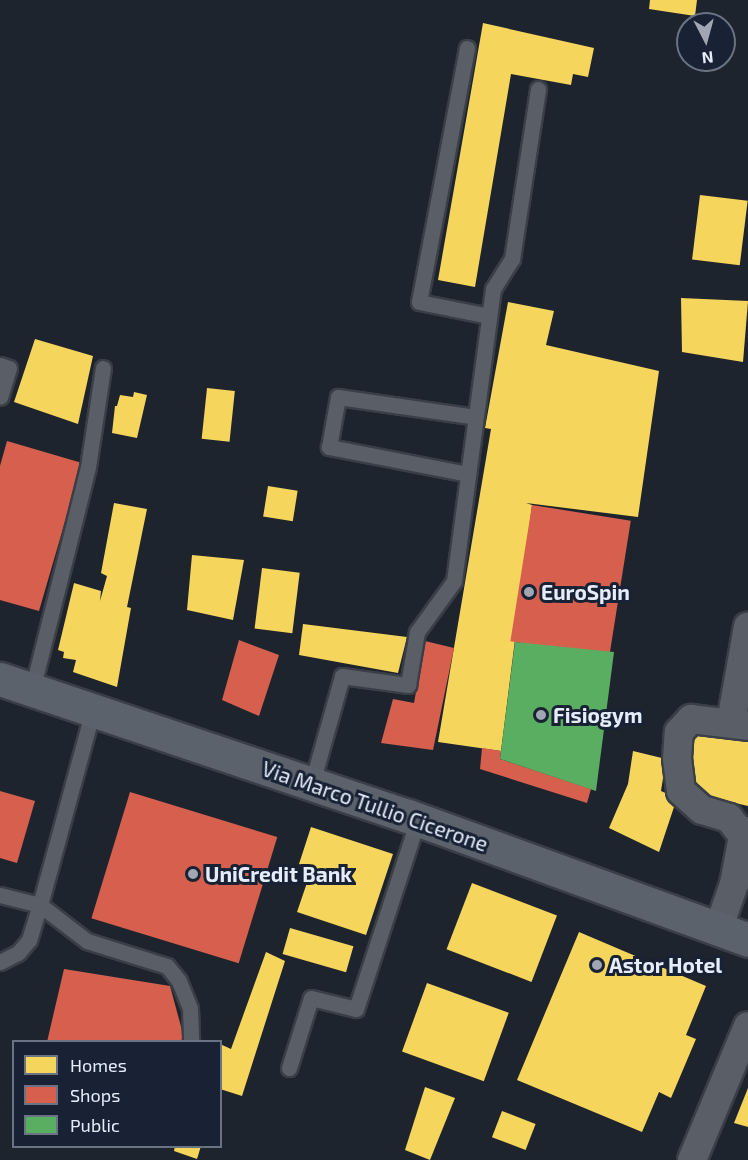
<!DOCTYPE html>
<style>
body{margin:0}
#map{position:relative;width:748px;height:1160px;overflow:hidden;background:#1e242e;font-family:"Exo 2",sans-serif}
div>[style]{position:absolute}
.homes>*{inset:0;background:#f6d55c;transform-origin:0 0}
.shops>*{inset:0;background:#d6604d;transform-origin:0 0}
.public>*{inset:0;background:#5aae61}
.roads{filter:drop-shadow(2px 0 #3a3e47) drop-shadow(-2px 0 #3a3e47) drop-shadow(0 2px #3a3e47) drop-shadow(0 -2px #3a3e47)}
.lane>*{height:15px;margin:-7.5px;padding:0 7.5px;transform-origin:7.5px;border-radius:7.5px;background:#5a5f67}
.street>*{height:28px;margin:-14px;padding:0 14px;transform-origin:14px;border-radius:14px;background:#5a5f67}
.secondary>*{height:33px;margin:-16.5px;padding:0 16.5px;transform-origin:16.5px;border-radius:16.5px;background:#5c626c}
.dots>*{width:16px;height:16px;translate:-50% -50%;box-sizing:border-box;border:3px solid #182234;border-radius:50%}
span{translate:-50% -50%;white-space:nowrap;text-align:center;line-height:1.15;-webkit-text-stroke:6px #182234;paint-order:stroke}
.poi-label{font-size:21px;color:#e6edfa;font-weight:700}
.left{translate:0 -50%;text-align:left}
.street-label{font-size:21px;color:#e6edfa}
.legend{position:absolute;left:12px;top:1040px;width:210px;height:108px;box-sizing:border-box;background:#182234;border:2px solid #6a7383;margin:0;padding:8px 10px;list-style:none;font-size:18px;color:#e6edfa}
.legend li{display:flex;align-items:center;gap:12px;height:30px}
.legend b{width:30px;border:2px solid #6a7383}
.north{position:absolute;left:676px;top:12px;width:60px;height:60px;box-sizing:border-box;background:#182234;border:2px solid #6a7383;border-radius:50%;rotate:174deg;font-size:16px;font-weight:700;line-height:24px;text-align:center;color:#e6edfa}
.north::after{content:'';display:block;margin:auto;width:21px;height:27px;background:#a0a7b3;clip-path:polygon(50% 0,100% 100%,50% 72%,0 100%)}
</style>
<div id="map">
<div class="homes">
<div style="clip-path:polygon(650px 0,697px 0,695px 16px,649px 9px)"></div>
<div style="clip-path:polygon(483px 23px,594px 48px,588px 77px,573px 74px,571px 85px,511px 74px,475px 287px,438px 280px)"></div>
<div style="left:700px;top:195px;width:48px;height:65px;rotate:7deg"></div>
<div style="clip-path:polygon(681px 298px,748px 301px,743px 362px,682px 352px)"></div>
<div style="clip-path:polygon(508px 302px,554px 311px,546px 345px,659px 371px,638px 517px,526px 503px,532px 505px,501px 751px,438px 742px,491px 429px,485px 428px)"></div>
<div style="clip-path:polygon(35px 339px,93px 356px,78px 424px,14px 402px)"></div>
<div style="left:207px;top:388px;width:28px;height:51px;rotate:6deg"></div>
<div style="clip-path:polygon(134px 392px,147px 395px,137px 438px,112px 433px,115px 406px,117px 406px,120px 395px,133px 397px)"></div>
<div style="left:268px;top:486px;width:30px;height:31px;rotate:9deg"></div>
<div style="clip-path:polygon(114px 503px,147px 509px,127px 607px,131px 608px,117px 687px,73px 672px,76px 660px,63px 658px,64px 652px,58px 650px,74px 583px,101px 591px,100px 601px,107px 576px,101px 573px)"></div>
<div style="clip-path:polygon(192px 555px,244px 560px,233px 620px,187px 610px)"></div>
<div style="left:262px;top:568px;width:38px;height:61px;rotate:7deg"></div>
<div style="clip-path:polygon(303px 624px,407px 637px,398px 673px,299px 655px)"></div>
<div style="clip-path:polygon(697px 732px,748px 740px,748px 806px,688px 792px,688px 746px)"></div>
<div style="clip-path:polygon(633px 751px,666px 759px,661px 791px,677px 798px,659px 852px,609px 828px,628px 784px)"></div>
<div style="clip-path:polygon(311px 827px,393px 854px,366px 935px,297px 912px,312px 868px,299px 864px)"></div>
<div style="left:472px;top:883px;width:91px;height:71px;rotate:21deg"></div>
<div style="left:290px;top:928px;width:66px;height:27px;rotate:16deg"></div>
<div style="clip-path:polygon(579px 932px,706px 986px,686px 1035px,696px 1039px,671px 1098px,659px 1092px,642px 1132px,517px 1080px)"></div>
<div style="clip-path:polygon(266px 952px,285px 961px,242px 1096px,220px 1089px,220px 1044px,231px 1049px)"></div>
<div style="left:427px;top:983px;width:87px;height:73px;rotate:20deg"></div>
<div style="clip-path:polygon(425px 1087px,455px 1098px,430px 1160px,405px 1150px)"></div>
<div style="clip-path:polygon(748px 1088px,748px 1127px,734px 1123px)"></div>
<div style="left:502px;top:1111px;width:36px;height:28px;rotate:21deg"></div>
<div style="clip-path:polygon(175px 1146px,201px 1146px,197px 1159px,174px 1151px)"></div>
</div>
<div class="shops">
<div style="clip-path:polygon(7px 441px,82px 463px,39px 611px,0 600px,0 466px)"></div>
<div style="left:532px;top:505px;width:100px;height:138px;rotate:9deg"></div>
<div style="clip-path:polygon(239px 640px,279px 655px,259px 716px,222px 700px)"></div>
<div style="clip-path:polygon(425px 641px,454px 648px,433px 750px,381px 743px,393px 699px,414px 703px)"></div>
<div style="clip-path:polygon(482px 748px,501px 751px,500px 759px,591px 789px,587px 803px,480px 769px)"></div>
<div style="clip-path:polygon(0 791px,35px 801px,17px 863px,0 858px)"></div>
<div style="left:130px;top:792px;width:154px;height:132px;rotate:17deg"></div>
<div style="clip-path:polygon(64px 969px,170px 986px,183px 1034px,181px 1042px,47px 1042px)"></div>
</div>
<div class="public">
<div style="clip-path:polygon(515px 642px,614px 652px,596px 791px,500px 759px)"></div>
</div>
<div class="roads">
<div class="lane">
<div style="left:467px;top:48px;width:258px;rotate:100.7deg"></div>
<div style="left:419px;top:302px;width:71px;rotate:11.3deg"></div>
<div style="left:0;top:365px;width:9px;rotate:18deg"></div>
<div style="left:9px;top:368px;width:30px;rotate:107deg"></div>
<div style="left:468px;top:474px;width:142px;rotate:-169deg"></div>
<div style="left:329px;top:447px;width:51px;rotate:-79.8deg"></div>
<div style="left:338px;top:397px;width:139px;rotate:8.2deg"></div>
<div style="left:32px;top:690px;width:230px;rotate:-75.9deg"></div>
<div style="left:88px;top:467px;width:100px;rotate:-81.4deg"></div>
<div style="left:312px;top:783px;width:111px;rotate:-74.3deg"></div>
<div style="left:342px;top:676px;width:67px;rotate:7.8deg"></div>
<div style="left:408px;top:685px;width:54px;rotate:-80.4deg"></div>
<div style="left:417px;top:632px;width:63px;rotate:-54deg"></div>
<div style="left:454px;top:581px;width:295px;rotate:-82.4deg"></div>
<div style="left:493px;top:289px;width:36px;rotate:-58deg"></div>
<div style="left:512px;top:259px;width:172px;rotate:-81.3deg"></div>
<div style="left:0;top:895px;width:41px;rotate:14deg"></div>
<div style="left:40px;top:905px;width:202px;rotate:-74.8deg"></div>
<div style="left:0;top:962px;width:20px;rotate:-27deg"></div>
<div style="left:18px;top:953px;width:17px;rotate:-50deg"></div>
<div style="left:29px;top:940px;width:37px;rotate:-73deg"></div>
<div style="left:40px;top:905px;width:59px;rotate:37.5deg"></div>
<div style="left:87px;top:941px;width:84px;rotate:17.4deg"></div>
<div style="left:167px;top:966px;width:19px;rotate:51deg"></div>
<div style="left:179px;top:981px;width:29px;rotate:68deg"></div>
<div style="left:190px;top:1008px;width:34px;rotate:88deg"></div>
<div style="left:289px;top:1068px;width:73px;rotate:-72.6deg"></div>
<div style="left:311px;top:998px;width:46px;rotate:13.7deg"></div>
<div style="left:356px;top:1009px;width:200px;rotate:-71.9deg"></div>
</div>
<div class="street">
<div style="left:731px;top:722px;width:97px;rotate:-79.9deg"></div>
<div style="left:743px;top:836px;width:23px;rotate:-128deg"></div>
<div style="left:729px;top:818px;width:28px;rotate:-163deg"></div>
<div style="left:702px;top:810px;width:28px;rotate:-138deg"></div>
<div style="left:681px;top:791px;width:33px;rotate:-97deg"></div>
<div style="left:677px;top:758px;width:26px;rotate:-86deg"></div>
<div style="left:679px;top:732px;width:18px;rotate:-47deg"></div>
<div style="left:691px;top:719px;width:57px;rotate:7deg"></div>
<div style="left:718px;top:930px;width:49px;rotate:-70.8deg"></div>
<div style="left:734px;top:884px;width:49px;rotate:-79.4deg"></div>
<div style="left:743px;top:836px;width:7px;rotate:-45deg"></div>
<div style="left:692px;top:1160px;width:145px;rotate:-67.3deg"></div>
</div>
<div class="secondary">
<div style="left:0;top:679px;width:430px;rotate:18.6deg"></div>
<div style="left:408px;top:816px;width:362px;rotate:20deg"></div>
</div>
</div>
<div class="dots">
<div style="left:529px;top:592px;background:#a0a7b3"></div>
<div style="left:541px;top:715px;background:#a0a7b3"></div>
<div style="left:193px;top:874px;background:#a0a7b3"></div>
<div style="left:597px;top:965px;background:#a0a7b3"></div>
</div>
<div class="poi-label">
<span class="left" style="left:541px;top:592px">EuroSpin</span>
<span class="left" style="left:553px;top:715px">Fisiogym</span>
<span class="left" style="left:205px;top:874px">UniCredit Bank</span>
<span class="left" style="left:609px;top:965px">Astor Hotel</span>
</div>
<div class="street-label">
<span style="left:375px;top:806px;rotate:19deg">Via Marco Tullio Cicerone</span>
</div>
<ul class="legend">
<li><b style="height:16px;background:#f6d55c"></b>Homes</li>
<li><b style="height:16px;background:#d6604d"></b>Shops</li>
<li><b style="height:16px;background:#5aae61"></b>Public</li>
</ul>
<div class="north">N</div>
</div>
